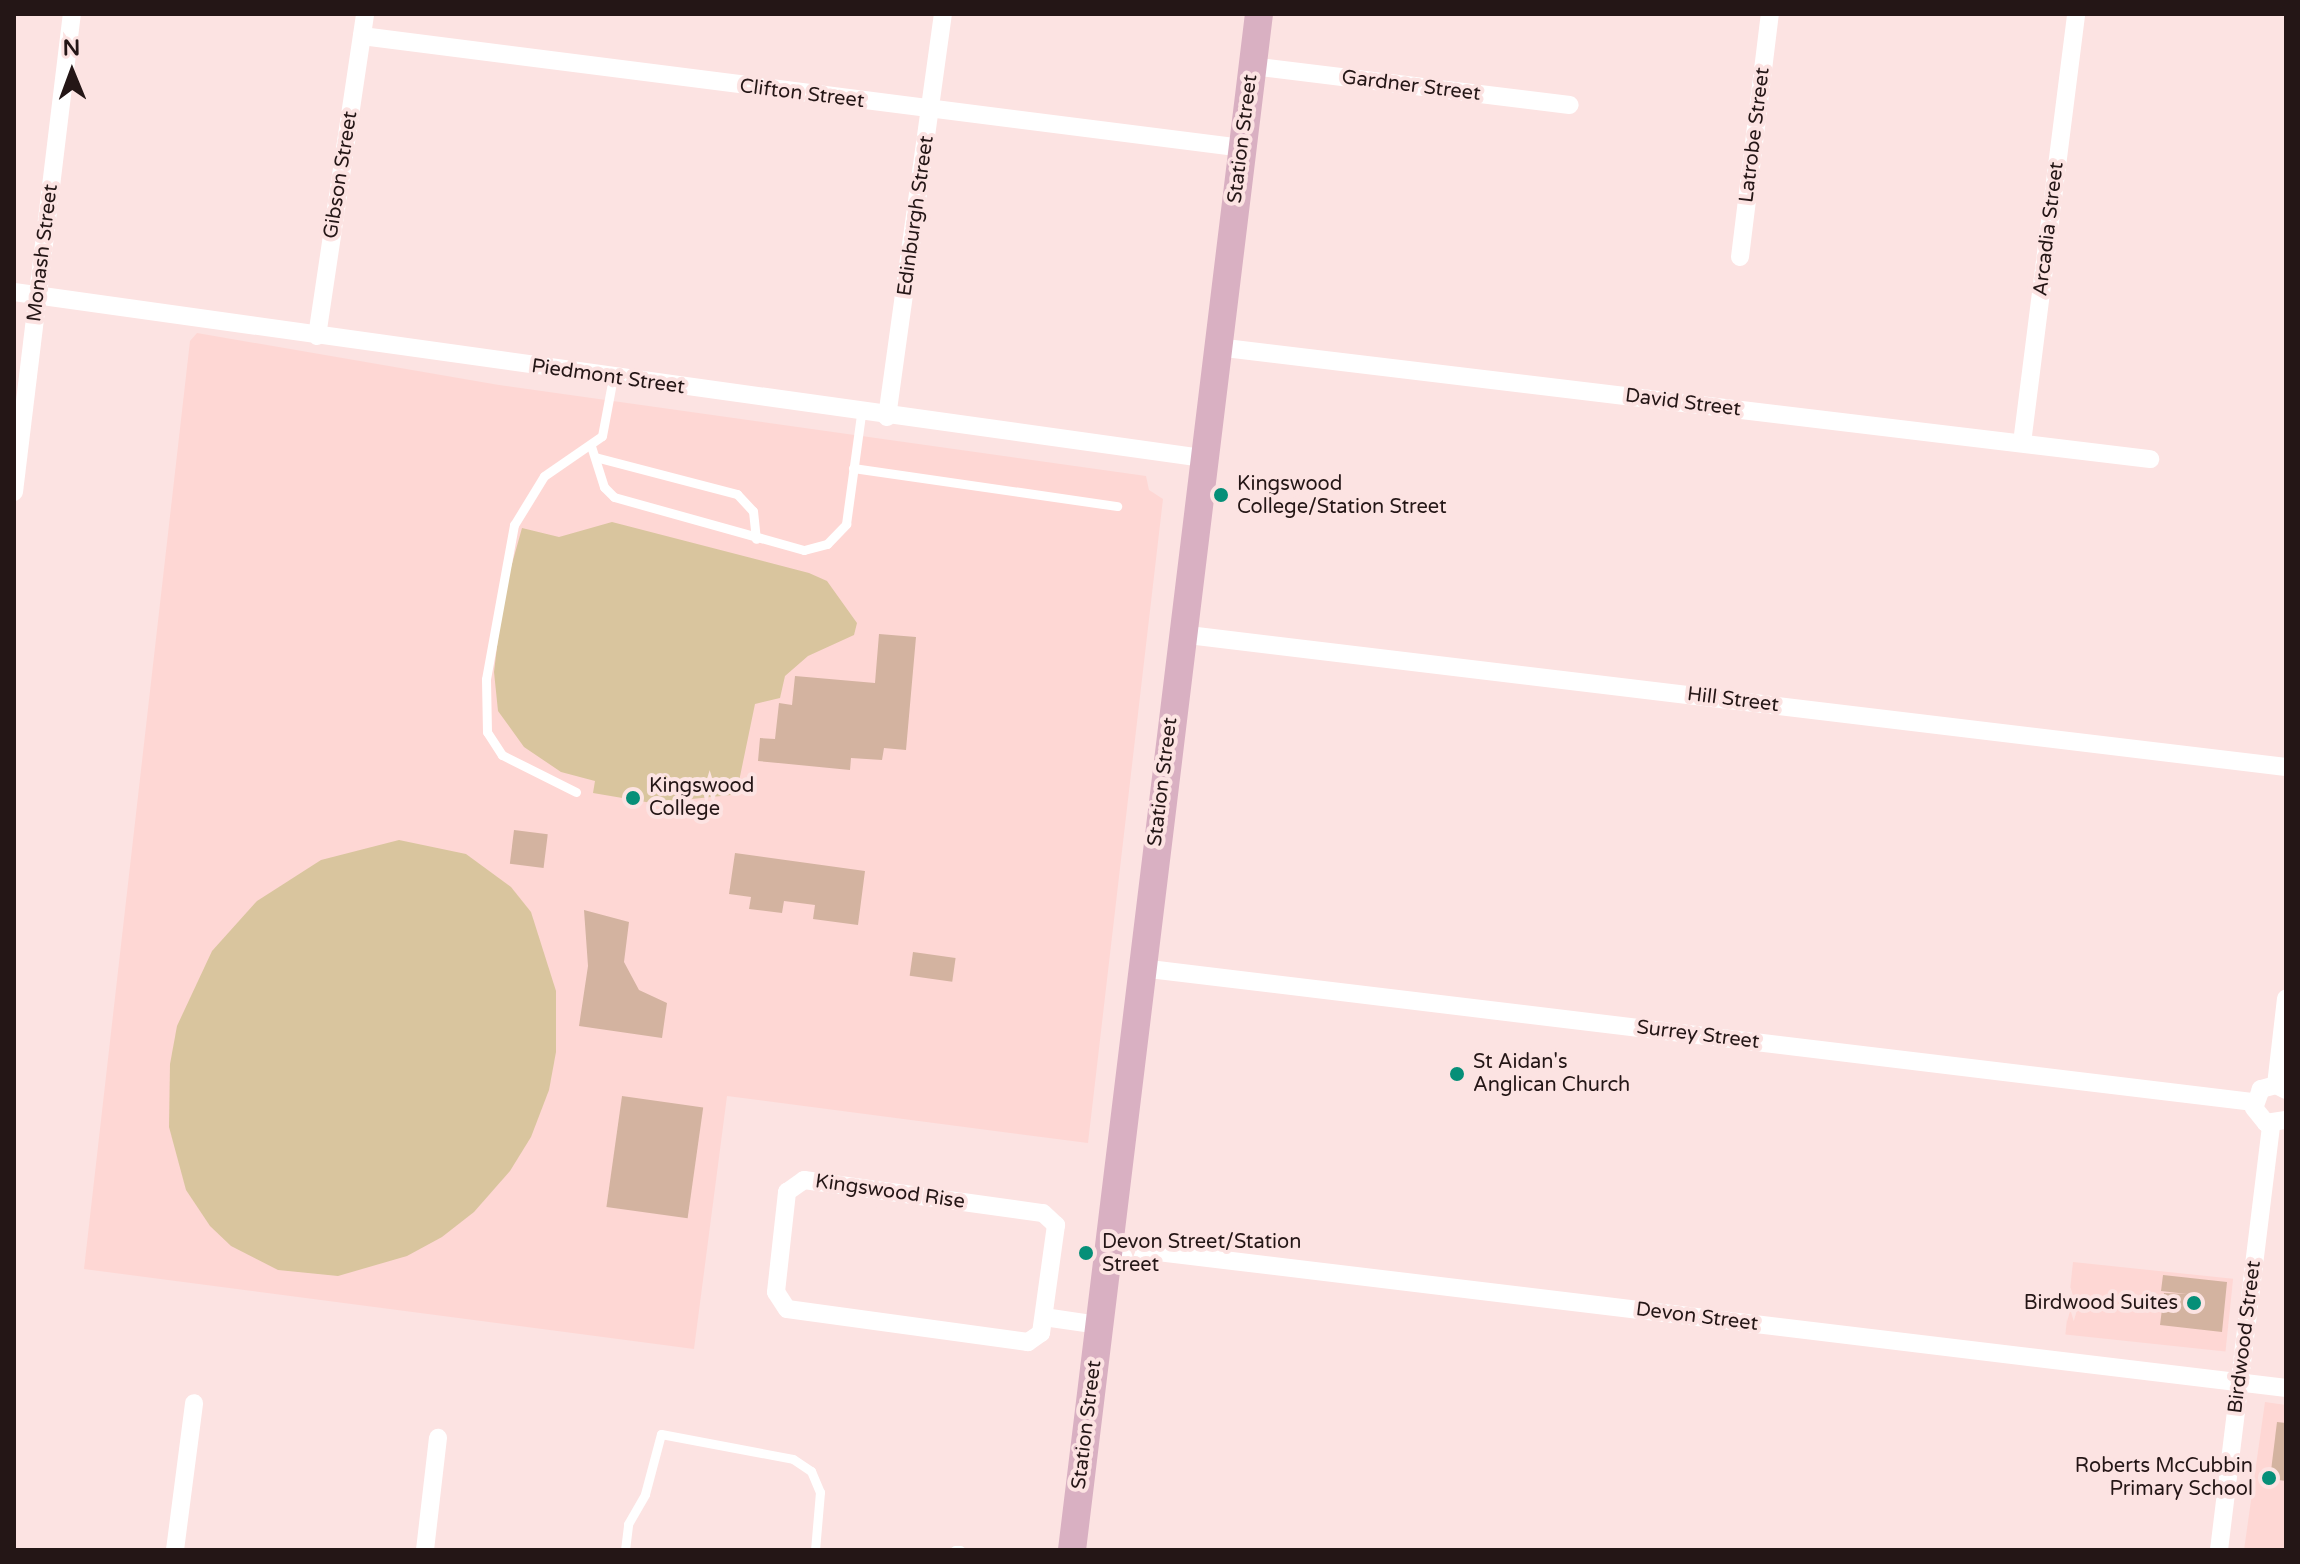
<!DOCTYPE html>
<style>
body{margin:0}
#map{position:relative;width:2300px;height:1564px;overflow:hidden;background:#fce3e2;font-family:"Varela Round",sans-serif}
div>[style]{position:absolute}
.built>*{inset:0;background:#fed7d4;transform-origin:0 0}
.green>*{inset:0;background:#d9c59e}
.building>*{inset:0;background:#d3b3a0;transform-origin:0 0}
.service>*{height:9px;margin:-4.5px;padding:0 4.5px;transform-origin:4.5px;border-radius:4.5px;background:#fff}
.minor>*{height:18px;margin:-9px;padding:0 9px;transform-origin:9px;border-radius:9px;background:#fff}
.primary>*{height:28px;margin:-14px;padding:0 14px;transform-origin:14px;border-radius:14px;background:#d9b0c2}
.dots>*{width:22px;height:22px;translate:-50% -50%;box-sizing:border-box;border:4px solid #fce3e2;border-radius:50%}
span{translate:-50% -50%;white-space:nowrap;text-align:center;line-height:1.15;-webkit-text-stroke:8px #fce3e2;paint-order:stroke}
.street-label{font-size:20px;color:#241616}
.poi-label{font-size:20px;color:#241616}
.left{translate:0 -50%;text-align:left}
.right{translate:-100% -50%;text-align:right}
.frame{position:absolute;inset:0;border:16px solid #241616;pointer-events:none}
.north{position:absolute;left:32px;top:32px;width:80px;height:80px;-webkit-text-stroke:6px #fce3e2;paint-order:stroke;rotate:359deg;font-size:22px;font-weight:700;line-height:32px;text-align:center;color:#241616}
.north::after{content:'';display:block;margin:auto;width:28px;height:36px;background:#241616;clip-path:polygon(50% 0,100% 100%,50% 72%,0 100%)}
</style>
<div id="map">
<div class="built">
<div style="clip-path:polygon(197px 333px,499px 385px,1146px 476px,1149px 490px,1163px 499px,1088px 1143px,727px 1096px,694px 1349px,84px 1269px,190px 341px)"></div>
<div style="left:2073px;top:1262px;width:161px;height:73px;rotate:6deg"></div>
<div style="clip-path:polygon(2265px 1402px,2286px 1405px,2286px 1550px,2244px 1550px)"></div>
</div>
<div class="green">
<div style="clip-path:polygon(612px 522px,809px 573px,827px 581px,857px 623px,854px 635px,808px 656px,785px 676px,780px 698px,755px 704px,737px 791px,731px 795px,652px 803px,593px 793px,595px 781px,561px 772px,524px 747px,498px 711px,494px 672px,503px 596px,522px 528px,559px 537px)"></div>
<div style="clip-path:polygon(399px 840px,466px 854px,511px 887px,531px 912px,556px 991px,556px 1052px,549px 1090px,531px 1137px,510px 1171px,474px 1212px,442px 1237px,407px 1256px,338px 1276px,278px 1270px,231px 1246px,210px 1226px,186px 1190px,169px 1127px,170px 1064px,177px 1026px,212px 951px,257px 901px,321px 860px)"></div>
</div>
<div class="building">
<div style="clip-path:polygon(879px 634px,916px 637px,906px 750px,884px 748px,882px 760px,851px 758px,850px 770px,758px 761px,760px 738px,775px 739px,779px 703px,792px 705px,795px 676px,875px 683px)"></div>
<div style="left:514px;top:830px;width:34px;height:34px;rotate:7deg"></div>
<div style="clip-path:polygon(735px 853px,865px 871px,858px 925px,813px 919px,815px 905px,784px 901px,782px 913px,749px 909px,751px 897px,729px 894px)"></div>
<div style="clip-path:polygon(584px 910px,629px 922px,624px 962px,639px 990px,667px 1003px,662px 1038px,579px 1026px,588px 966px)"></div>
<div style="left:913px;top:952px;width:43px;height:24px;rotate:8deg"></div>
<div style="left:622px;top:1096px;width:82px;height:112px;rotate:8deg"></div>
<div style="clip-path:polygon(2163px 1275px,2227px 1282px,2222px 1332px,2160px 1325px,2164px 1293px,2187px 1294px,2161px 1291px)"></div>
<div style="clip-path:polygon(2277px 1422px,2286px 1423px,2286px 1481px,2270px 1479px)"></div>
</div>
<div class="service">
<div style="left:591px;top:446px;width:43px;rotate:72.4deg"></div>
<div style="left:604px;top:487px;width:14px;rotate:45deg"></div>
<div style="left:614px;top:497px;width:197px;rotate:15.6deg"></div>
<div style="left:804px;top:550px;width:24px;rotate:-15deg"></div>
<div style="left:827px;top:544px;width:28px;rotate:-46deg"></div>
<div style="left:846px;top:524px;width:111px;rotate:-82.2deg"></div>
<div style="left:595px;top:457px;width:147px;rotate:14.6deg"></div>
<div style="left:737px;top:494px;width:23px;rotate:47deg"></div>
<div style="left:753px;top:511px;width:28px;rotate:84deg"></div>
<div style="left:853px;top:468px;width:267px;rotate:8.2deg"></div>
<div style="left:576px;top:792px;width:83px;rotate:-153.4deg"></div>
<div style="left:502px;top:755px;width:27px;rotate:-123deg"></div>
<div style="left:487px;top:732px;width:53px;rotate:-91.1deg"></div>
<div style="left:486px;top:679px;width:157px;rotate:-79.7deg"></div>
<div style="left:514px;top:525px;width:57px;rotate:-58.5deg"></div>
<div style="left:544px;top:476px;width:70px;rotate:-34.6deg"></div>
<div style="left:602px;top:436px;width:60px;rotate:-79.4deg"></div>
<div style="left:625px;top:1550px;width:26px;rotate:-83deg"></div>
<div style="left:628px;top:1524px;width:34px;rotate:-60deg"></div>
<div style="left:645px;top:1494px;width:62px;rotate:-75.1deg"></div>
<div style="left:661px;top:1434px;width:134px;rotate:10.7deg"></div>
<div style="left:793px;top:1459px;width:22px;rotate:34deg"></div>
<div style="left:811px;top:1471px;width:23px;rotate:67deg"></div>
<div style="left:820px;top:1492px;width:58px;rotate:94.9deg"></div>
<div style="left:955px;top:1550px;width:5px"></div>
</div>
<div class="minor">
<div style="left:362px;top:36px;width:887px;rotate:7.25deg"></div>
<div style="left:1252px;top:66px;width:320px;rotate:7deg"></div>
<div style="left:1740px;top:257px;width:245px;rotate:-83deg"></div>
<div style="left:14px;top:292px;width:1201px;rotate:7.95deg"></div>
<div style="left:317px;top:336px;width:326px;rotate:-81.5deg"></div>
<div style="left:1217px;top:347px;width:940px;rotate:6.85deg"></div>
<div style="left:887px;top:417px;width:407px;rotate:-82.1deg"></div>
<div style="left:2022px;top:443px;width:432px;rotate:-82.8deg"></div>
<div style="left:14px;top:492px;width:482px;rotate:-83.1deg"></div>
<div style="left:1180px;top:634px;width:1114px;rotate:6.86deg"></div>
<div style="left:1141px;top:968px;width:1121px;rotate:6.87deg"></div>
<div style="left:2276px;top:1085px;width:87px;rotate:-83.4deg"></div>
<div style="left:2286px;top:1090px;width:11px;rotate:-153deg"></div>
<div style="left:2276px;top:1085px;width:16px;rotate:165deg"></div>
<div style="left:2261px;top:1089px;width:20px;rotate:110deg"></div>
<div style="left:2254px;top:1108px;width:19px;rotate:51deg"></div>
<div style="left:2266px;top:1123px;width:20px;rotate:-9deg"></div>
<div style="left:804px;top:1180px;width:241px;rotate:7.9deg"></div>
<div style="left:1043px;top:1213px;width:18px;rotate:43deg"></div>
<div style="left:1056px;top:1225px;width:109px;rotate:97.9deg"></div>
<div style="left:1041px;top:1333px;width:16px;rotate:145deg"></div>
<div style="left:1028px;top:1342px;width:243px;rotate:-172.2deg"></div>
<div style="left:787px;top:1309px;width:20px;rotate:-123deg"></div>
<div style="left:776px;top:1292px;width:101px;rotate:-83.7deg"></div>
<div style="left:787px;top:1192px;width:21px;rotate:-35deg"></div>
<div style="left:1108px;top:1246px;width:1187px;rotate:6.87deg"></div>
<div style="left:1044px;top:1317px;width:56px;rotate:8.3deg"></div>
<div style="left:175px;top:1550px;width:148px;rotate:-82.6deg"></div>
<div style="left:425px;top:1550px;width:113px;rotate:-83.4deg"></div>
<div style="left:2219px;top:1550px;width:428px;rotate:-83deg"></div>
</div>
<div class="primary">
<div style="left:1072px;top:1550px;width:1547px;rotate:-83.06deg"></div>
</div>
<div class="dots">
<div style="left:1221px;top:495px;background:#068f78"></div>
<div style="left:633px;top:798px;background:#068f78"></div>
<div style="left:1457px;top:1074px;background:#068f78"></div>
<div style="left:1086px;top:1253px;background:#068f78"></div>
<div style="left:2194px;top:1303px;background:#068f78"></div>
<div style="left:2269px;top:1478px;background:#068f78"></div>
</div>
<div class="street-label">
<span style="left:1411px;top:86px;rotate:7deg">Gardner Street</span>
<span style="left:802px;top:94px;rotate:7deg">Clifton Street</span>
<span style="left:1755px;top:135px;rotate:-83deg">Latrobe Street</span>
<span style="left:1243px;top:139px;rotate:-83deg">Station Street</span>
<span style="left:341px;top:175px;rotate:-81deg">Gibson Street</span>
<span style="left:916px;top:216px;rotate:-82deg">Edinburgh Street</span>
<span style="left:2049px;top:229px;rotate:-83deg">Arcadia Street</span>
<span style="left:43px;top:253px;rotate:-83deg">Monash Street</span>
<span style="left:608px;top:377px;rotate:8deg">Piedmont Street</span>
<span style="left:1683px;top:403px;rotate:7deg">David Street</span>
<span style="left:1733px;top:700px;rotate:7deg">Hill Street</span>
<span style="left:1163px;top:782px;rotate:-83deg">Station Street</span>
<span style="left:1698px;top:1035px;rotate:7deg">Surrey Street</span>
<span style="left:890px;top:1192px;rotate:8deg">Kingswood Rise</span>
<span style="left:1697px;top:1317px;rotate:7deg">Devon Street</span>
<span style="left:2245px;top:1337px;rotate:-83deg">Birdwood Street</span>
<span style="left:1087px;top:1425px;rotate:-83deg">Station Street</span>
</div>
<div class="poi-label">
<span class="left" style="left:1237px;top:496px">Kingswood<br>College/Station Street</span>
<span class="left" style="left:649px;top:798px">Kingswood<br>College</span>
<span class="left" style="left:1473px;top:1074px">St Aidan's<br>Anglican Church</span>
<span class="left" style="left:1102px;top:1254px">Devon Street/Station<br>Street</span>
<span class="right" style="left:2178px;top:1303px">Birdwood Suites</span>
<span class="right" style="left:2253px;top:1478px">Roberts McCubbin<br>Primary School</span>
</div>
<div class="frame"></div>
<div class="north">N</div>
</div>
